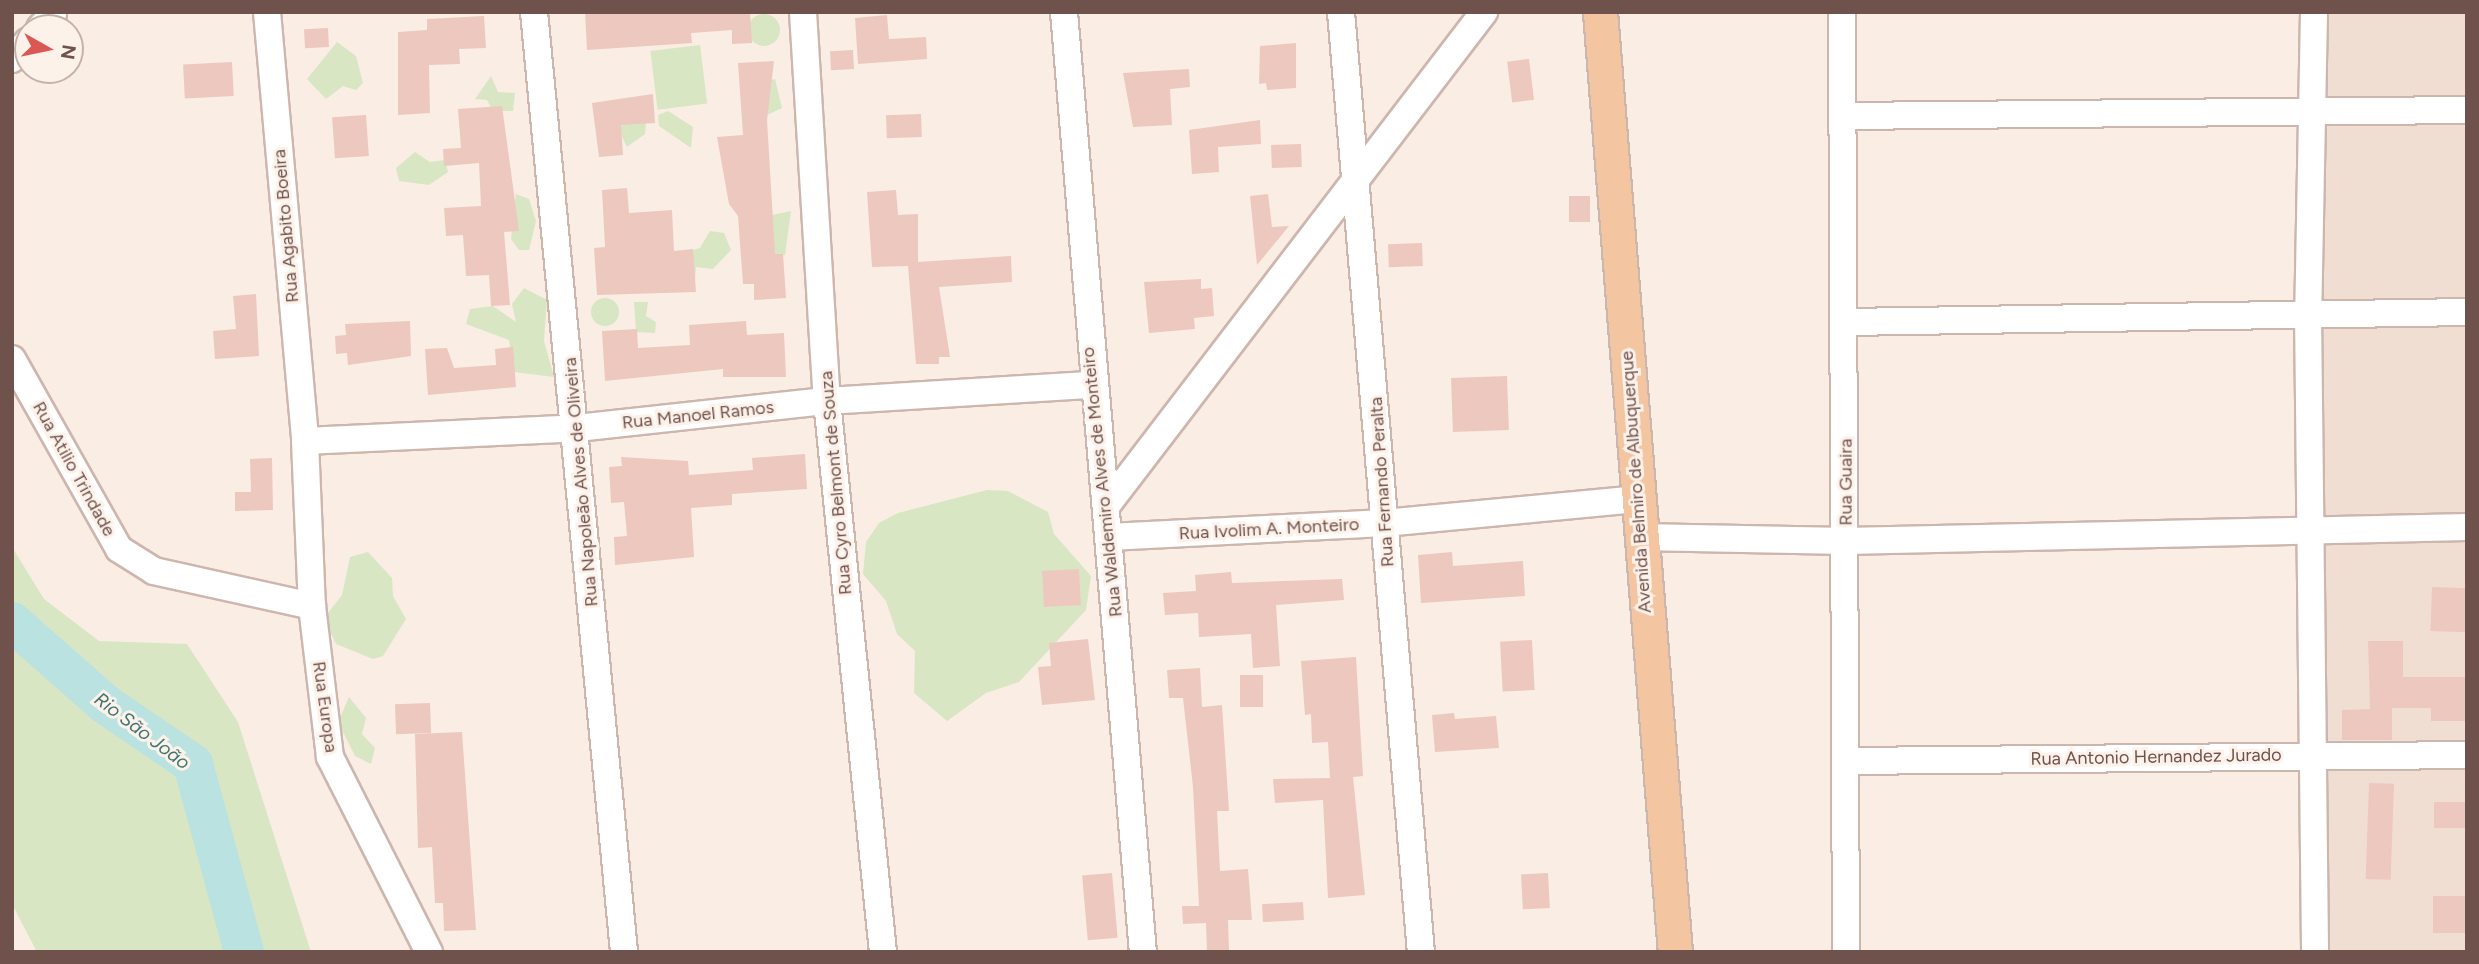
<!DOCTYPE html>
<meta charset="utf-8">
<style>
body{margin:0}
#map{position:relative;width:2479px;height:964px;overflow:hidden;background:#faede4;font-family:Figtree,sans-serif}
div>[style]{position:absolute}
.residential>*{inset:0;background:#f1ded3;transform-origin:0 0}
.green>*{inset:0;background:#d8e6c4;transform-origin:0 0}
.round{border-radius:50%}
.river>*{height:40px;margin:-20px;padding:0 20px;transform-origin:20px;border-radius:20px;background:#bae2e0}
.building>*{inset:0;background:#edc8be;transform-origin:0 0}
.roads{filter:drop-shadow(2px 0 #cdb6ae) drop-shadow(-2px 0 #cdb6ae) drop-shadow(0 2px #cdb6ae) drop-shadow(0 -2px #cdb6ae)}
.minor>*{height:26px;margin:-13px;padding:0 13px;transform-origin:13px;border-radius:13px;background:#fff}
.major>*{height:33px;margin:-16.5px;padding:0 16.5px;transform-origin:16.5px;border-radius:16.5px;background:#f4c5a1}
span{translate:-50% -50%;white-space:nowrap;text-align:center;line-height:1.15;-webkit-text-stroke:6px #fdf2ea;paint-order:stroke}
.street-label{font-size:18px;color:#70524c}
.water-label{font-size:19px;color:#417573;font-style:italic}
.frame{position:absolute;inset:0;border:14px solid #70524c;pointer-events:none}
.north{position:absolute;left:14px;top:14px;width:70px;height:70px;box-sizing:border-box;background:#fdf2ea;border:2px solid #c5b2ab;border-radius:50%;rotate:99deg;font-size:19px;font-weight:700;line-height:28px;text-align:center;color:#70524c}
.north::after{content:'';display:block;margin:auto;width:24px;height:32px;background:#db5753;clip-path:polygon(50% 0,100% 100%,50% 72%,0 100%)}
</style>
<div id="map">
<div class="residential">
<div style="left:2314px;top:12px;width:153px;height:940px"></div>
</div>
<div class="green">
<div class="round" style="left:748px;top:14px;width:32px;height:32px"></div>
<div style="clip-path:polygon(337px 42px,356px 56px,363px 83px,356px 90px,343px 86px,326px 99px,307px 79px)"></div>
<div style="left:700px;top:45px;width:59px;height:50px;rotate:83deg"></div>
<div style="clip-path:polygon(491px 76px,498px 92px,515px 93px,513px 111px,499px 111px,503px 130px,487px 100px,475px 99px)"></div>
<div style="clip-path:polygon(775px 79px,782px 108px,767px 115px,771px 80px)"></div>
<div style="clip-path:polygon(668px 111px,693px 127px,691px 148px,659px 126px,658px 115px)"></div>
<div style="clip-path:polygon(635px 120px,646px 121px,645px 134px,627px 147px,617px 127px)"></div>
<div style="clip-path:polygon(415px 152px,430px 162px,445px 160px,448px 172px,429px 185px,399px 181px,396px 168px)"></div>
<div style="clip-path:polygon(516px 194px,529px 199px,536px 221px,529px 250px,519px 250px,511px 239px)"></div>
<div style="clip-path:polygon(791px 211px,785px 255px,776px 256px,769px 234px,772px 215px)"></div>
<div style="clip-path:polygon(710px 231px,724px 233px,731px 250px,713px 269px,696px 267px,695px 279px,689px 251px,700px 248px)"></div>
<div style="clip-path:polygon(524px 288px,547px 300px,544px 341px,554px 377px,514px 372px,509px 340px,466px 324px,470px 309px,493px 306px,516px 322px,512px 304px)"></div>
<div class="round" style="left:591px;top:298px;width:28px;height:28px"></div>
<div style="clip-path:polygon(634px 302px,648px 302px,646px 316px,656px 322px,655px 333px,636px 332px)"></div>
<div style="clip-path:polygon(987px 490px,1008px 491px,1048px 512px,1054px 534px,1091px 576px,1086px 610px,1019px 682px,986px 693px,947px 721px,914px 693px,915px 651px,897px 634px,886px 601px,863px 574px,866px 542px,879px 523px,898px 513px)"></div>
<div style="clip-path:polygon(12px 547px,44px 599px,99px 641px,187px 644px,238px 722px,311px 952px,37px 952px,12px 904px)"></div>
<div style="clip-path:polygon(368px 552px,392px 578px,393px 596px,406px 619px,383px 656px,373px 659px,336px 644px,324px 618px,342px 595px,350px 557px)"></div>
<div style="clip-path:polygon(349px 697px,366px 718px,362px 734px,375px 748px,371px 764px,355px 756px,338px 722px)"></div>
</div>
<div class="river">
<div style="left:12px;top:622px;width:124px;rotate:41.4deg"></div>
<div style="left:105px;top:704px;width:107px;rotate:34.3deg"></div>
<div style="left:193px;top:764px;width:195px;rotate:74.8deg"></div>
</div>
<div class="building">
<div style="clip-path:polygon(585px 12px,750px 12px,752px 43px,732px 44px,732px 30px,691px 33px,692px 43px,587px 50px)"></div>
<div style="clip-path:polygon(887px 15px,889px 39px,926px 37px,927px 59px,858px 64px,855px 18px)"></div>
<div style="clip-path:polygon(484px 16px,486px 48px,459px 49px,460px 64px,429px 65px,430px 113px,398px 115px,398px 32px,427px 30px,427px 19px)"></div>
<div style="left:328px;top:28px;width:19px;height:24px;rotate:87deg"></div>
<div style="clip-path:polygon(1296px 43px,1296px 88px,1267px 90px,1266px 83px,1259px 84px,1260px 46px)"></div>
<div style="left:853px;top:50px;width:19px;height:23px;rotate:87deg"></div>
<div style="left:1529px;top:59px;width:41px;height:22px;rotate:83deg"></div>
<div style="clip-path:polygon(774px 61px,767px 120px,775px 254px,783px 254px,786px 298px,754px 300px,754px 284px,743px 284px,738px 216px,729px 204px,717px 137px,743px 135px,738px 63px)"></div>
<div style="left:232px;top:62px;width:34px;height:49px;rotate:87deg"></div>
<div style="clip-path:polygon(1189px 69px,1190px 87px,1170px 89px,1172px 125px,1133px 127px,1123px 73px)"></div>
<div style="clip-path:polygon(653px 94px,655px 123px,621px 125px,623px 155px,599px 157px,592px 103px)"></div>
<div style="clip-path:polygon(502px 106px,519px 231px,504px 232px,510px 305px,491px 306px,489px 275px,466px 276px,463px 235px,446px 236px,444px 208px,481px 206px,479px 163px,444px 166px,443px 149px,461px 148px,458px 109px)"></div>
<div style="left:921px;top:114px;width:23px;height:35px;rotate:88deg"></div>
<div style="left:366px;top:115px;width:41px;height:34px;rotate:86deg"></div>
<div style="clip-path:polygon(1260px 120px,1261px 144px,1218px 147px,1219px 172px,1192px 174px,1189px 130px)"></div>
<div style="left:1301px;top:144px;width:23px;height:30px;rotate:88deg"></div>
<div style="clip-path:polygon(627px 188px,629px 213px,672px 210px,674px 251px,693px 249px,696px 292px,597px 295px,594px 248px,605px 247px,602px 190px)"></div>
<div style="clip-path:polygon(896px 190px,898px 215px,918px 214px,918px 262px,1011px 256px,1012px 282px,939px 287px,950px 357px,939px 357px,939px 364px,916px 364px,908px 266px,872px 267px,867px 192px)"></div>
<div style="clip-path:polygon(1268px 194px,1272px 227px,1289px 226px,1257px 265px,1250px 196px)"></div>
<div style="left:1569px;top:196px;width:21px;height:26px"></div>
<div style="left:1422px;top:243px;width:23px;height:34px;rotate:88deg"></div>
<div style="clip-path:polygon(1201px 279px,1201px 289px,1212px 288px,1214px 316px,1194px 318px,1195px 329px,1149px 333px,1144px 282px)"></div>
<div style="clip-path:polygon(256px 294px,259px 356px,215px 359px,213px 331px,236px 329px,233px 296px)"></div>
<div style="clip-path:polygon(410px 321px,411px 356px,348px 365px,347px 353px,336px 354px,335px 336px,346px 335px,345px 324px)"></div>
<div style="clip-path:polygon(746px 321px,747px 335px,784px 333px,786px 377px,723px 377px,723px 369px,605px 381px,602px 331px,637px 329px,638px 348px,690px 345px,689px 325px)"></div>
<div style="clip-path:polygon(513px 347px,516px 387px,428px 395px,425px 349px,447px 348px,454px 368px,496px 365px,495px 349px)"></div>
<div style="left:1507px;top:376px;width:54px;height:56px;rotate:88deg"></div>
<div style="clip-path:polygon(805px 454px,807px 489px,732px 494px,732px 505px,691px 508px,694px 557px,615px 565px,614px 537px,627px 536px,624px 502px,611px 503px,609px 467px,622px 466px,621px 457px,688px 461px,689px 475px,753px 470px,752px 458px)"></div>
<div style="clip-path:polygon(272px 458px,273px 510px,235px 511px,235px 492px,251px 492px,250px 459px)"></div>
<div style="clip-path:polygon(1452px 552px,1453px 566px,1523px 561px,1525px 596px,1421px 603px,1418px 555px)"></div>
<div style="left:1079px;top:569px;width:36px;height:37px;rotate:87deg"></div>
<div style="clip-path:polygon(1231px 572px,1232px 583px,1342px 579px,1344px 600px,1276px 605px,1280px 666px,1253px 668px,1251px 634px,1199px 637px,1198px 613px,1165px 615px,1163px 593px,1196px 591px,1195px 575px)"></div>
<div style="left:2432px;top:587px;width:35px;height:44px;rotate:2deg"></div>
<div style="clip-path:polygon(1088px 639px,1095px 700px,1042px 705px,1038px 667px,1051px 666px,1049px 643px)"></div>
<div style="left:1532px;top:640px;width:50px;height:32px;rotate:87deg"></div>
<div style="clip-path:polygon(2368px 641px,2403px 641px,2403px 677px,2467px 677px,2467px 721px,2431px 721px,2431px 708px,2392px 708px,2392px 740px,2342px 740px,2342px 710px,2370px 709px)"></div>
<div style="clip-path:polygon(1356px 657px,1363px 776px,1353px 777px,1365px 895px,1328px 898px,1323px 800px,1275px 803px,1273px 779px,1330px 778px,1328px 742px,1312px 743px,1311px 714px,1305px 715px,1301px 661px)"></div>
<div style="clip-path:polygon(1200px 668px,1202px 707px,1222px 705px,1229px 811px,1217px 811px,1220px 871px,1248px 869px,1252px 920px,1228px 920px,1229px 951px,1207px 952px,1206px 923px,1183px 924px,1182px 906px,1199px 906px,1193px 787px,1183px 698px,1169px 698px,1167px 670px)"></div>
<div style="left:1240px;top:675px;width:23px;height:32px"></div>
<div style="left:430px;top:703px;width:30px;height:35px;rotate:88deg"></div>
<div style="clip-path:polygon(1454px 713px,1455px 719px,1496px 716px,1499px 748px,1435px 752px,1432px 715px)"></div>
<div style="clip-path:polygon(462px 732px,476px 930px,444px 931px,443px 903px,435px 903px,432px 847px,418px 848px,415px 734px)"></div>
<div style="left:2369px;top:783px;width:25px;height:96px;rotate:2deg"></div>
<div style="left:2434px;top:802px;width:33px;height:26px"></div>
<div style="left:1112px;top:873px;width:65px;height:30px;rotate:85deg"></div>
<div style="left:1548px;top:873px;width:35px;height:27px;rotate:87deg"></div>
<div style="left:2433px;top:896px;width:34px;height:37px"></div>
<div style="left:1303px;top:902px;width:18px;height:41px;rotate:87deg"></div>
</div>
<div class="roads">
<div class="minor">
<div style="left:267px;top:12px;width:431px;rotate:84.9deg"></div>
<div style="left:305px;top:441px;width:165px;rotate:87.6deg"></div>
<div style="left:312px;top:606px;width:152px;rotate:83.2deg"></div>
<div style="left:330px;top:757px;width:219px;rotate:63.1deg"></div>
<div style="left:534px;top:12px;width:944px;rotate:84.53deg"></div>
<div style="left:803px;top:12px;width:390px;rotate:86.5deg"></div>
<div style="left:827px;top:401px;width:554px;rotate:84.2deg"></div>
<div style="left:1064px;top:12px;width:943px;rotate:85.2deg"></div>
<div style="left:1341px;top:12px;width:943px;rotate:85.14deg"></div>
<div style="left:1842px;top:12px;width:940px;rotate:89.76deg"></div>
<div style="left:2314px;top:12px;width:299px;rotate:91.1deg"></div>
<div style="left:2308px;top:311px;width:641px;rotate:89.37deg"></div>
<div style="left:40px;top:28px;width:19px;rotate:-47deg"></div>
<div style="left:12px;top:59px;width:24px;rotate:-48deg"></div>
<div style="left:1842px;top:116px;width:625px;rotate:-0.55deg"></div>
<div style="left:1846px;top:322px;width:621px;rotate:-0.92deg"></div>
<div style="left:12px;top:359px;width:218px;rotate:60.6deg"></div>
<div style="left:119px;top:549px;width:41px;rotate:32.2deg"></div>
<div style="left:154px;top:571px;width:162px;rotate:12.5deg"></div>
<div style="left:305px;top:441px;width:272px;rotate:-2.7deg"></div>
<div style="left:577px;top:428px;width:251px;rotate:-6.2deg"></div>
<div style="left:827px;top:401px;width:265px;rotate:-3.5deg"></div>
<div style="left:1107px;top:505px;width:621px;rotate:-52.59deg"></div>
<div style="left:1109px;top:537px;width:275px;rotate:-2.9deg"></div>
<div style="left:1384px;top:523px;width:254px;rotate:-5.4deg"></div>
<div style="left:1640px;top:537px;width:206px;rotate:1.1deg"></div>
<div style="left:1846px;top:541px;width:621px;rotate:-1.29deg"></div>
<div style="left:1846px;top:761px;width:621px;rotate:-0.55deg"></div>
</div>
<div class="major">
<div style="left:1600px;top:12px;width:943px;rotate:85.44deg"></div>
</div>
</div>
<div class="street-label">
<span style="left:286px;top:226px;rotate:-95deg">Rua Agabito Boeira</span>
<span style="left:698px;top:415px;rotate:-6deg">Rua Manoel Ramos</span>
<span style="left:74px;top:469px;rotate:61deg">Rua Atilio Trindade</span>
<span style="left:581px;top:482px;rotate:-95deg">Rua Napoleão Alves de Oliveira</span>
<span style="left:1102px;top:482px;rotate:-96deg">Rua Waldemiro Alves de Monteiro</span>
<span style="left:1382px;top:482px;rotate:-94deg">Rua Fernando Peralta</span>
<span style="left:1636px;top:482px;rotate:-94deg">Avenida Belmiro de Albuquerque</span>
<span style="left:1846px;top:482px;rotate:-90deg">Rua Guaira</span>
<span style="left:836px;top:483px;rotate:-95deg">Rua Cyro Belmont de Souza</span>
<span style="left:1269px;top:529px;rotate:-3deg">Rua Ivolim A. Monteiro</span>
<span style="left:325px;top:707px;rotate:82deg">Rua Europa</span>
<span style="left:2156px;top:757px;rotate:-1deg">Rua Antonio Hernandez Jurado</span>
</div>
<div class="water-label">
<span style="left:142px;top:731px;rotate:37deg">Rio São João</span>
</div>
<div class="frame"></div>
<div class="north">N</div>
</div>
